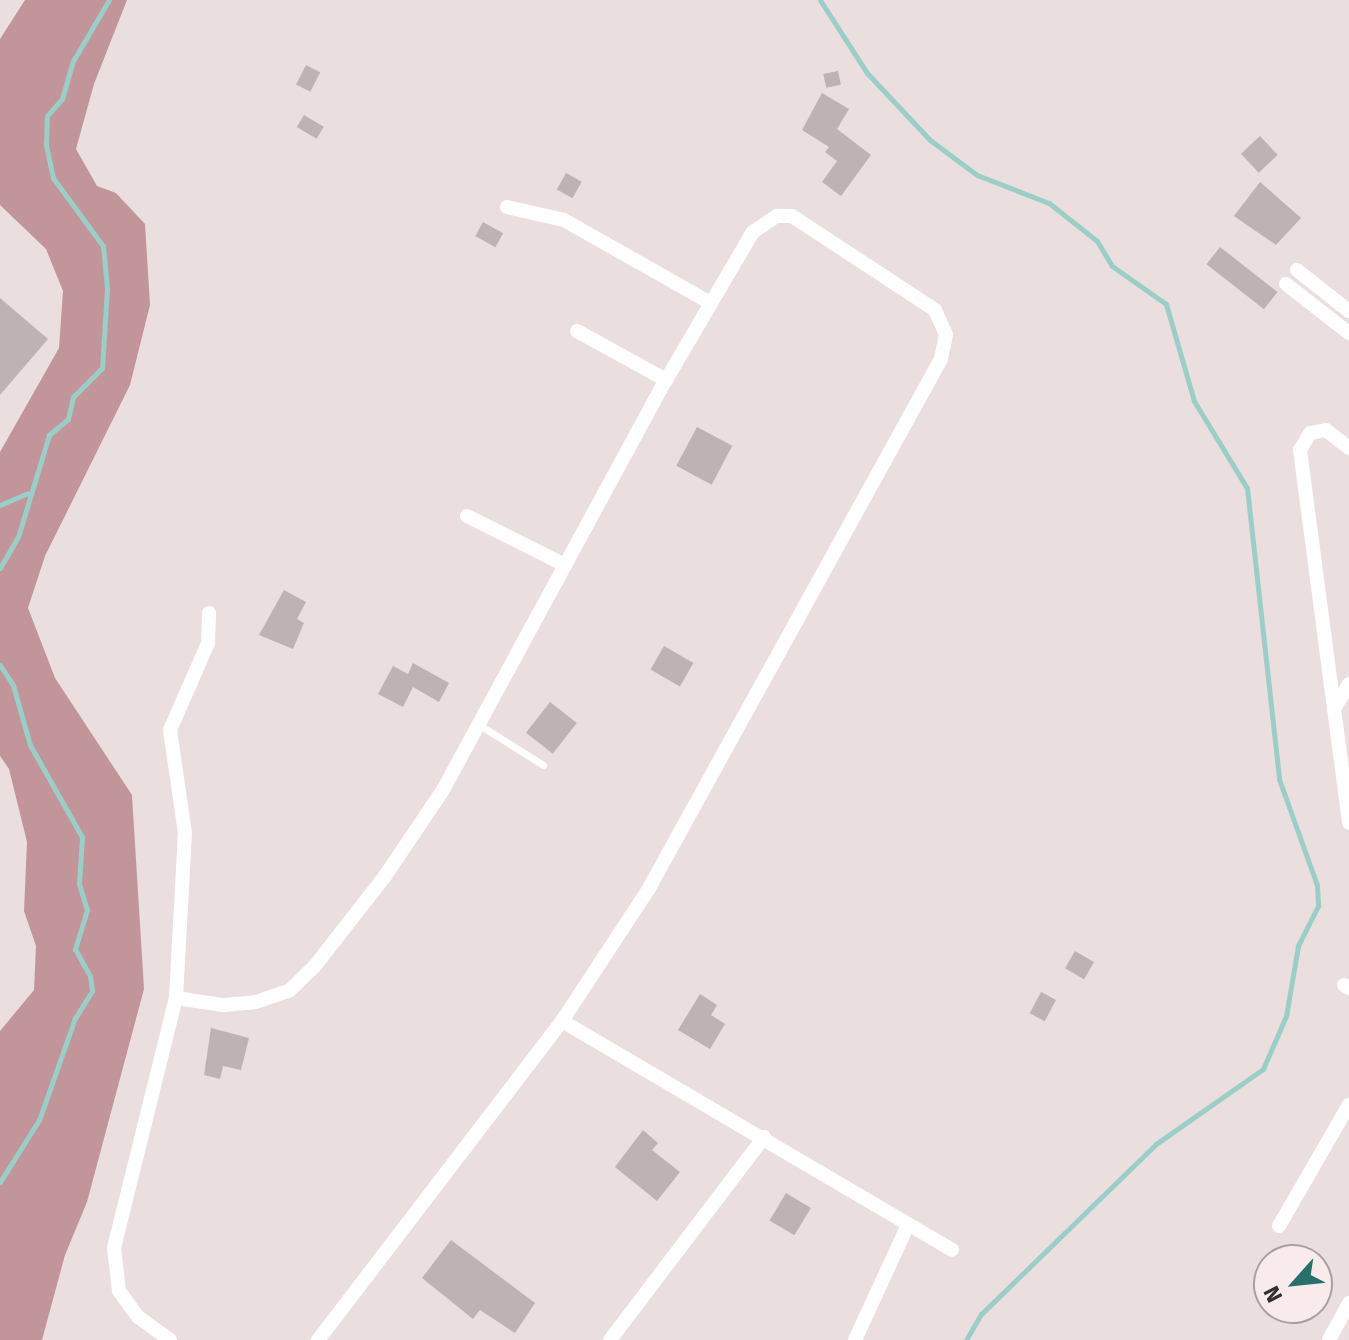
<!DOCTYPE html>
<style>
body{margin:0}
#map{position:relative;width:1349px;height:1340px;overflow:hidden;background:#ebdedf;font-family:"Fira Sans",sans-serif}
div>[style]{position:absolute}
.forest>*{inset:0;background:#c1959a}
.stream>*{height:5px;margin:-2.5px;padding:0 2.5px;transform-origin:2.5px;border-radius:2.5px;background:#9ccec8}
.building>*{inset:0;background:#bfb2b3;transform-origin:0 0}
.lane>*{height:7px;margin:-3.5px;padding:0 3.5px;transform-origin:3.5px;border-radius:3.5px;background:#fff}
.street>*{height:14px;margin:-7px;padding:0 7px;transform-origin:7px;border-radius:7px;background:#fff}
span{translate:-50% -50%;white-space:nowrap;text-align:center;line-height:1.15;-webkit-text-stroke:8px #f9ebec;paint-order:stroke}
.north{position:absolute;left:1253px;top:1244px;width:80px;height:80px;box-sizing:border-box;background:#f9ebec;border:2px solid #aaa0a1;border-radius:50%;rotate:243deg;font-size:22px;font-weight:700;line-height:32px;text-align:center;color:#342f30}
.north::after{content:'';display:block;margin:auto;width:28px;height:36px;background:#28706a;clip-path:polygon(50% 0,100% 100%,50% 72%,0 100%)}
</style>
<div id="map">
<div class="forest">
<div style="clip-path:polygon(25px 0,127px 0,94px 84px,76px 149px,97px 186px,116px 193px,145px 224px,150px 305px,130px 385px,45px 556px,28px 608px,55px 678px,132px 795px,144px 989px,87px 1202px,65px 1255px,42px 1340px,0 1340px,0 1031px,34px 990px,36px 946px,24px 911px,27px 842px,9px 769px,0 756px,0 452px,59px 348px,63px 291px,46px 249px,0 205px,0 39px)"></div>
</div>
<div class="stream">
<div style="left:820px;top:0;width:87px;rotate:57.2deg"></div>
<div style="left:867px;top:73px;width:92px;rotate:46.8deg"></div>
<div style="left:930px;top:140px;width:59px;rotate:36.7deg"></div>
<div style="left:977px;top:175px;width:77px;rotate:21.3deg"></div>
<div style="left:1049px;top:203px;width:61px;rotate:38.4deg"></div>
<div style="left:1097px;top:241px;width:29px;rotate:59deg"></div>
<div style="left:1112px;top:266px;width:66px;rotate:35.1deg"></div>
<div style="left:1166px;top:304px;width:101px;rotate:73.9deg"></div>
<div style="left:1194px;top:401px;width:102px;rotate:58.7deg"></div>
<div style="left:1247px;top:488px;width:293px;rotate:83.7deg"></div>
<div style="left:1279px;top:779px;width:113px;rotate:70.3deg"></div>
<div style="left:1317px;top:885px;width:21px;rotate:87deg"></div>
<div style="left:1318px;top:906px;width:45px;rotate:116.6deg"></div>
<div style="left:1298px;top:946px;width:71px;rotate:99.7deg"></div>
<div style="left:1286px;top:1016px;width:58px;rotate:113.5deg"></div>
<div style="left:1263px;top:1069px;width:131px;rotate:145deg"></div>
<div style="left:1156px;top:1144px;width:244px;rotate:135.8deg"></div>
<div style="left:981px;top:1314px;width:30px;rotate:120deg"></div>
<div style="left:0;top:505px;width:30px;rotate:-23deg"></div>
<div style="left:0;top:568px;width:36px;rotate:-60deg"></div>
<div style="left:18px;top:537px;width:107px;rotate:-73.1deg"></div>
<div style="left:49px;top:435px;width:25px;rotate:-40deg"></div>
<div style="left:68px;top:419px;width:23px;rotate:-77deg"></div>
<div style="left:73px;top:397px;width:41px;rotate:-45deg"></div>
<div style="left:102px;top:368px;width:80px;rotate:-86.4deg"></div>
<div style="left:107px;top:288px;width:42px;rotate:-95.4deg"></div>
<div style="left:103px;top:246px;width:84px;rotate:-126.3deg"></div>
<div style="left:53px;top:178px;width:35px;rotate:-102deg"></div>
<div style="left:46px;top:144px;width:28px;rotate:-88deg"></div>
<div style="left:47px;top:116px;width:23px;rotate:-49deg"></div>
<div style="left:62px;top:99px;width:40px;rotate:-74deg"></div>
<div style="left:73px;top:61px;width:71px;rotate:-59.5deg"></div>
<div style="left:0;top:665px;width:24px;rotate:57deg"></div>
<div style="left:13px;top:685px;width:62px;rotate:74.2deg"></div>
<div style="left:30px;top:745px;width:106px;rotate:60.5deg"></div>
<div style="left:82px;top:837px;width:47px;rotate:93.7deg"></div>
<div style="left:79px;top:884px;width:27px;rotate:73deg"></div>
<div style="left:87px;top:910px;width:41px;rotate:107.1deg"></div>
<div style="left:75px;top:949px;width:31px;rotate:61deg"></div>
<div style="left:90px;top:976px;width:15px;rotate:82deg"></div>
<div style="left:92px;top:991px;width:32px;rotate:122deg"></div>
<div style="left:75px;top:1018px;width:108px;rotate:109.4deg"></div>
<div style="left:39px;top:1120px;width:73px;rotate:122.2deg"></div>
</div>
<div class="building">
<div style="left:306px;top:65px;width:16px;height:22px;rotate:27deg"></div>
<div style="left:838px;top:71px;width:14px;height:15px;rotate:78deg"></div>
<div style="clip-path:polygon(822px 93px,849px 109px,837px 129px,871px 155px,841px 196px,822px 182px,837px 161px,825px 152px,829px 147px,802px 130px)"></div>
<div style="left:304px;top:115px;width:23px;height:14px;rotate:31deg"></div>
<div style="left:1260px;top:136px;width:26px;height:26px;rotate:47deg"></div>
<div style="left:566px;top:173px;width:18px;height:19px;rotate:29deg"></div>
<div style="clip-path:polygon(1260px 182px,1301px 218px,1276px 245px,1234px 216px)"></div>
<div style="left:483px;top:222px;width:23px;height:16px;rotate:29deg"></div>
<div style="left:1220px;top:247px;width:73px;height:22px;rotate:38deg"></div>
<div style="clip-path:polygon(0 298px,48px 339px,0 395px)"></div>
<div style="left:697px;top:427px;width:40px;height:44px;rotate:28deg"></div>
<div style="clip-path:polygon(284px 590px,306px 602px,297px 619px,304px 623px,293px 649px,259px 635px)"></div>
<div style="left:664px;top:646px;width:34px;height:27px;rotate:30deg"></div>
<div style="clip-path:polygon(413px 663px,449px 683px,439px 702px,413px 687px,403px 707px,378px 694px,393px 666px,408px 674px)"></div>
<div style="left:550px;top:702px;width:34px;height:39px;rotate:38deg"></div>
<div style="left:1075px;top:951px;width:22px;height:20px;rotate:30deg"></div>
<div style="left:1041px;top:992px;width:17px;height:24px;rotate:28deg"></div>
<div style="clip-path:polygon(700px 994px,717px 1005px,711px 1015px,725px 1024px,710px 1049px,678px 1030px)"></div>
<div style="clip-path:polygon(211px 1028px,249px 1038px,241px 1070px,223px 1066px,220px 1079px,204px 1075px)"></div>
<div style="clip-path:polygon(643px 1130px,658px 1143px,652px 1150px,680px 1172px,657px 1201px,615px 1167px)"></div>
<div style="left:786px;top:1193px;width:29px;height:32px;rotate:31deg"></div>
<div style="clip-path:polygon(451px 1240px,535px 1303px,515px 1333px,480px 1310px,473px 1319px,422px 1278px)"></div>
</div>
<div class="lane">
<div style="left:478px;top:724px;width:77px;rotate:32.2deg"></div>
</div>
<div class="street">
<div style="left:507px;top:207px;width:58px;rotate:12.8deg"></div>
<div style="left:564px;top:220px;width:169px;rotate:29.5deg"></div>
<div style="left:1297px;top:270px;width:66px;rotate:38.3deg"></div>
<div style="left:1286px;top:284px;width:80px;rotate:37.9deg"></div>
<div style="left:577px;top:331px;width:102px;rotate:28.8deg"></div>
<div style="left:1349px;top:448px;width:29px;rotate:-142deg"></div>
<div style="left:1326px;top:430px;width:16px;rotate:169deg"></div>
<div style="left:1310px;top:433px;width:20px;rotate:120deg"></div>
<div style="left:1300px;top:450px;width:376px;rotate:82.5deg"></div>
<div style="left:467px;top:516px;width:110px;rotate:26.6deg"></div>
<div style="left:1334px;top:709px;width:29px;rotate:-59deg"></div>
<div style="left:1344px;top:985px;width:6px;rotate:31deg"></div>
<div style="left:176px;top:998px;width:48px;rotate:8.5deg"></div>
<div style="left:223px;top:1005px;width:33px;rotate:-5deg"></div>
<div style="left:256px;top:1002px;width:36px;rotate:-19deg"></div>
<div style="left:290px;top:990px;width:33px;rotate:-44deg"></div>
<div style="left:314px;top:967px;width:115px;rotate:-52deg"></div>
<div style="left:385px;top:876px;width:104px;rotate:-56deg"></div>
<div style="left:443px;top:790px;width:467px;rotate:-61.5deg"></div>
<div style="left:666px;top:380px;width:172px;rotate:-59.6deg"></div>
<div style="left:753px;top:232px;width:29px;rotate:-34deg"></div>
<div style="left:777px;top:216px;width:15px"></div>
<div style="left:792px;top:216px;width:171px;rotate:33.3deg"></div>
<div style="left:935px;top:310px;width:27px;rotate:66deg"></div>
<div style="left:946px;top:335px;width:25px;rotate:102deg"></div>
<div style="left:941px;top:359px;width:606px;rotate:118.89deg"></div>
<div style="left:648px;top:890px;width:157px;rotate:123.3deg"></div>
<div style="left:562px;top:1021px;width:402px;rotate:127.4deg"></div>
<div style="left:562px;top:1021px;width:452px;rotate:30.4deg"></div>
<div style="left:1279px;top:1226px;width:140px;rotate:-60deg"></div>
<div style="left:170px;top:1340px;width:39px;rotate:-144deg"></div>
<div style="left:138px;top:1317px;width:32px;rotate:-126deg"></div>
<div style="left:119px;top:1291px;width:43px;rotate:-96.6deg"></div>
<div style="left:114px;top:1248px;width:258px;rotate:-76.1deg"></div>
<div style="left:176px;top:998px;width:165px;rotate:-86.9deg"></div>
<div style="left:185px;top:833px;width:104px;rotate:-98.3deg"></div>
<div style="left:170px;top:730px;width:95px;rotate:-66.4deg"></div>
<div style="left:208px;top:643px;width:30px;rotate:-88deg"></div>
<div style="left:610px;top:1340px;width:255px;rotate:-52.8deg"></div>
<div style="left:855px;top:1340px;width:124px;rotate:-65.3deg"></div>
<div style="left:1329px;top:1340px;width:42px;rotate:-61.6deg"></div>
</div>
<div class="north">N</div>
</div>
